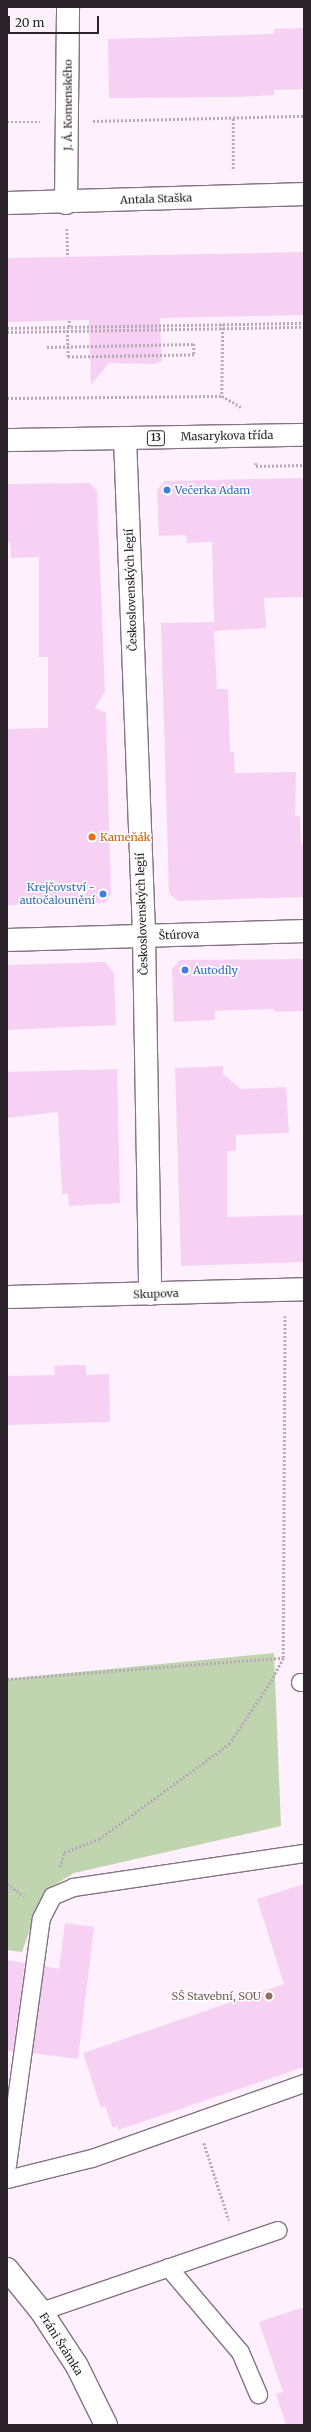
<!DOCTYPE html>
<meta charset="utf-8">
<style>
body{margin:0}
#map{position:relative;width:311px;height:2432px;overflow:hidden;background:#fef1fd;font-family:Merriweather,serif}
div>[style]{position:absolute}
.green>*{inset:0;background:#bfd4af}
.building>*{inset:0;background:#f6d1f3}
.path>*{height:2.5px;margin-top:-1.25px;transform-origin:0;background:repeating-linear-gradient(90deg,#b6abb5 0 2px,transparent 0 4px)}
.roads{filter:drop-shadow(1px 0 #857283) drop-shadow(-1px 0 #857283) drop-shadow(0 1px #857283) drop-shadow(0 -1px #857283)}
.service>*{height:17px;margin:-8.5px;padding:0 8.5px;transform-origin:8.5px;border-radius:8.5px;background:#fff}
.minor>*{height:22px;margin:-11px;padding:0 11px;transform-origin:11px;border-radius:11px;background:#fff}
.tertiary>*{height:22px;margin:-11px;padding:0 11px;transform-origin:11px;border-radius:11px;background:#fff}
.primary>*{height:22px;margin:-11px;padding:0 11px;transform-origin:11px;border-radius:11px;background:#fff}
.path-bridge>*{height:2.5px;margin-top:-1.25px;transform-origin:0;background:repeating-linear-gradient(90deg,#b6abb5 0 2px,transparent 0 4px)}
.dots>*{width:11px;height:11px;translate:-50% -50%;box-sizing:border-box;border:2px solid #fff;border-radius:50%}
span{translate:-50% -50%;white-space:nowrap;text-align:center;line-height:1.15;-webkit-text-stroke:3px #fff;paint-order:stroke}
.shield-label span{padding:1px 3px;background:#fff;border:1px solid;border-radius:3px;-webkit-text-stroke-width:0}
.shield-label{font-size:10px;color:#2b232a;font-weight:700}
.street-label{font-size:11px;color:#2b232a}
.shop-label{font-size:11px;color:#366cbe}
.left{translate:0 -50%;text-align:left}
.right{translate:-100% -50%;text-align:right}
.food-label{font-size:11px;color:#c56008}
.education-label{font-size:11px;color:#785e54}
.frame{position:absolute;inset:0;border:8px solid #2b232a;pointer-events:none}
.scale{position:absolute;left:8px;top:16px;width:91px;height:18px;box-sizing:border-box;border:2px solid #2b232a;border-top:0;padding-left:5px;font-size:12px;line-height:14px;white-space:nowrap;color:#2b232a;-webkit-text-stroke:3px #fff;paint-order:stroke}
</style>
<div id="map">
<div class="green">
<div style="clip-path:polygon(274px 1653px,281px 1826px,74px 1873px,53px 1886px,40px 1901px,22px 1952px,7px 1950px,7px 1679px)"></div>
</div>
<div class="building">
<div style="clip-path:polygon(304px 28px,304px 89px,274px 90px,274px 95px,241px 97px,109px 98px,108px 39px,274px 34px,274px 29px)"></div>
<div style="clip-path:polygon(304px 252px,304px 315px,160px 318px,162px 361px,154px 364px,109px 363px,91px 385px,89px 320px,7px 322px,7px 258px)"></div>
<div style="clip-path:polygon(304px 478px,304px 597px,264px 598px,266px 628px,214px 631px,217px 689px,228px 689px,230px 752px,234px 752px,235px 773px,296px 772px,295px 816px,300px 816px,301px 844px,304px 844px,304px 897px,178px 901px,169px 894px,161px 623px,214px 622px,212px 542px,187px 543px,186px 535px,159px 536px,157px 490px,165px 481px)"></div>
<div style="clip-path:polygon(90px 483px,97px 491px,105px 691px,95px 708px,106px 713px,111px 894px,105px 903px,7px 905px,7px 729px,48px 728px,48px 657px,39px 657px,39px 557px,11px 558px,10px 542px,7px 542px,7px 484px)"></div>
<div style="clip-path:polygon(304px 959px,304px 1011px,274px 1012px,274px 1009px,215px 1011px,215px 1020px,174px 1022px,172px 969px,180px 960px)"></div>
<div style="clip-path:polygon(105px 962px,114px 973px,116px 1025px,7px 1030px,7px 965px)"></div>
<div style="clip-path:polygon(223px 1066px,223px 1074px,241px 1089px,286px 1087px,289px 1133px,236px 1135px,236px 1151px,227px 1151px,227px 1217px,304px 1215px,304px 1262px,181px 1266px,175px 1068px)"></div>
<div style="clip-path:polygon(117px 1069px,120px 1203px,69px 1206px,68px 1194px,62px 1194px,58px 1112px,7px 1118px,7px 1072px)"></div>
<div style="clip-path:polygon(70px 1365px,86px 1365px,86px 1375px,109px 1374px,110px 1422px,7px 1425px,7px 1376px,55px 1375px,54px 1366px)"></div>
<div style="clip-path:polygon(304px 1884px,304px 2067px,118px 2130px,117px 2126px,113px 2128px,105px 2106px,101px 2108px,83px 2053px,284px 1984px,257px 1899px)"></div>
<div style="clip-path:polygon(65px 1923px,94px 1927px,78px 2059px,32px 2053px,44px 1966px,59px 1969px)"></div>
<div style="clip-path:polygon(7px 1960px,25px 1963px,13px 2051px,7px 2050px)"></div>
<div style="clip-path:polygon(304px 2307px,304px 2425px,286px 2425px,276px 2394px,283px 2392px,259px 2322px)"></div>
</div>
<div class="path">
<div style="left:93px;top:121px;width:211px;rotate:-1.4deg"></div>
<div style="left:7px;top:122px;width:33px"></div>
<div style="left:233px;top:169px;width:51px;rotate:-90deg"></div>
<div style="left:67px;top:229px;width:28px;rotate:88deg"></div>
<div style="left:223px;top:324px;width:72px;rotate:90.8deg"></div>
<div style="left:222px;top:396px;width:24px;rotate:30deg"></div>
<div style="left:69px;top:327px;width:7px;rotate:-90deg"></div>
<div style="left:7px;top:328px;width:297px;rotate:-1deg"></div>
<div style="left:47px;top:347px;width:147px;rotate:-1.2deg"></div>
<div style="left:194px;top:344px;width:11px;rotate:90deg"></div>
<div style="left:194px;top:355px;width:126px;rotate:179.1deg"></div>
<div style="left:68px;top:357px;width:26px;rotate:-92deg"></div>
<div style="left:7px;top:398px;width:215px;rotate:-0.5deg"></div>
<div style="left:256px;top:463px;width:3px;rotate:90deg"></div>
<div style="left:256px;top:466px;width:48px;rotate:-1.2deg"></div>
<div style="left:7px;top:1679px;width:277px;rotate:-4.4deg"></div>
<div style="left:60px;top:1867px;width:16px;rotate:-75deg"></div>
<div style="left:64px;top:1852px;width:37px;rotate:-20deg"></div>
<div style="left:99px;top:1839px;width:161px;rotate:-36.2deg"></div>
<div style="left:229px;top:1744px;width:76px;rotate:-56.3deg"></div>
<div style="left:271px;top:1681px;width:26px;rotate:-62deg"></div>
<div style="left:283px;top:1658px;width:342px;rotate:-89.7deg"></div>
<div style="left:7px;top:1884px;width:21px;rotate:35deg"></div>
<div style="left:204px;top:2143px;width:81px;rotate:72deg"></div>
</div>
<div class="roads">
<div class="service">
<div style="left:300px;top:1682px;width:4px"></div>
<div style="left:7px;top:2165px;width:249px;rotate:-82.2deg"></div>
<div style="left:41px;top:1918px;width:25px;rotate:-63deg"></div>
<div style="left:52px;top:1896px;width:23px;rotate:-23deg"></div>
<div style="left:73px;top:1887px;width:233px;rotate:-8.4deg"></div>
<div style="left:7px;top:2179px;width:88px;rotate:-13.9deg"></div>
<div style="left:92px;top:2158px;width:225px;rotate:-19.5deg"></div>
<div style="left:168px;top:2267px;width:111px;rotate:49.7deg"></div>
<div style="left:240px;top:2352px;width:46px;rotate:66.8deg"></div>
<div style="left:41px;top:2311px;width:250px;rotate:-18.9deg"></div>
</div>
<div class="minor">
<div style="left:7px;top:203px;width:297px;rotate:-1.7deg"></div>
<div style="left:66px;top:203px;width:196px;rotate:-89.4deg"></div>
<div style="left:125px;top:438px;width:498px;rotate:87.8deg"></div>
<div style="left:144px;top:936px;width:358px;rotate:89deg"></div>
<div style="left:7px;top:940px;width:297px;rotate:-1.7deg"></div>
<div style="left:7px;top:1297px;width:297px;rotate:-1.5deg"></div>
</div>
<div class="tertiary">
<div style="left:7px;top:2269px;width:54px;rotate:51deg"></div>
<div style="left:41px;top:2311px;width:66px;rotate:56.8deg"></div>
<div style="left:77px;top:2366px;width:66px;rotate:63.8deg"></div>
</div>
<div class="primary">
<div style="left:7px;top:440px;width:297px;rotate:-1deg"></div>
</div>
</div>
<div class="path-bridge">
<div style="left:7px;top:332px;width:297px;rotate:-1deg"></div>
</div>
<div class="dots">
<div style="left:167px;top:490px;background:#3f7fe0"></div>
<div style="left:92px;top:837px;background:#e8710a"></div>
<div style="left:103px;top:894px;background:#3f7fe0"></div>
<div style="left:185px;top:970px;background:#3f7fe0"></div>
<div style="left:269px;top:1996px;background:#8d6e63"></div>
</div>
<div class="shield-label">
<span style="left:156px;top:438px">13</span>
</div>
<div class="street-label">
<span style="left:68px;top:105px;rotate:-90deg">J. Á. Komenského</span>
<span style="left:156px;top:199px;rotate:-2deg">Antala Staška</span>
<span style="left:227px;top:436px;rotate:-1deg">Masarykova třída</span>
<span style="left:131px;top:590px;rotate:-92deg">Československých legií</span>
<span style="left:142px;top:914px;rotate:-92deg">Československých legií</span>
<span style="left:179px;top:935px;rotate:-2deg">Štúrova</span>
<span style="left:156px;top:1294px;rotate:-2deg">Skupova</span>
<span style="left:61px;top:2344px;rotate:58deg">Fráni Šrámka</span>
</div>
<div class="shop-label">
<span class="left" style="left:175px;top:490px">Večerka Adam</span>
<span class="right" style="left:95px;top:894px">Krejčovství -<br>autočalounění</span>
<span class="left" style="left:193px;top:970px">Autodíly</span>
</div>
<div class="food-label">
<span class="left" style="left:100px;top:837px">Kameňák</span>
</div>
<div class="education-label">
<span class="right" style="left:261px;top:1996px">SŠ Stavební, SOU</span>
</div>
<div class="frame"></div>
<div class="scale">20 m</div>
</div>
